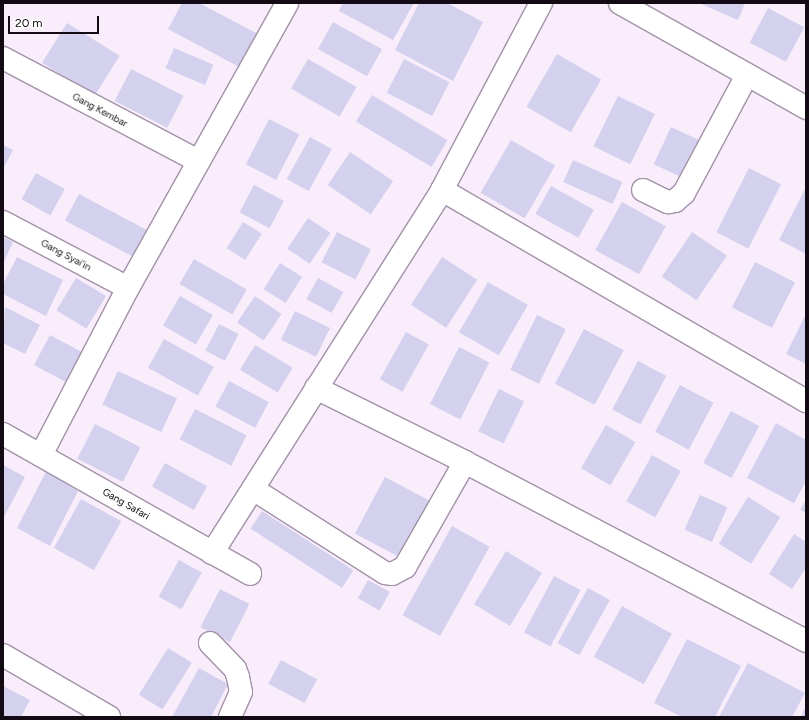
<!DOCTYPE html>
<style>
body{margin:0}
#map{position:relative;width:809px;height:720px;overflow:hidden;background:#f9edfc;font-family:Figtree,sans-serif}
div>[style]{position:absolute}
.building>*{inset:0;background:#d3d1ed;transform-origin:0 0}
.roads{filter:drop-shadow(1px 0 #a291a7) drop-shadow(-1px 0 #a291a7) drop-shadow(0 1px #a291a7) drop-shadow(0 -1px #a291a7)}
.minor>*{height:22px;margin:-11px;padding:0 11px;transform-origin:11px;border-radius:11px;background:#fff}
span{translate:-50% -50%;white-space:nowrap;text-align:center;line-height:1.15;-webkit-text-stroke:3.5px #fff;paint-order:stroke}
.street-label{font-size:10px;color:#120b13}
.frame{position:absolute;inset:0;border:4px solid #120b13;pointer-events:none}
.scale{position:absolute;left:8px;top:16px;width:91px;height:18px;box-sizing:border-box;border:2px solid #120b13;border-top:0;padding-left:5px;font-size:12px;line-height:14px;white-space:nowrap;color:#120b13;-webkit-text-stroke:3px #fff;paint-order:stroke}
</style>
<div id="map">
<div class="building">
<div style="clip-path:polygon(182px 3px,199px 3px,260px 35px,243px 69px,168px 29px)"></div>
<div style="clip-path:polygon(343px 3px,414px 3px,393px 40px,339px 11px)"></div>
<div style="clip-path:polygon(419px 3px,447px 3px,483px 22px,453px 81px,395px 50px)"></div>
<div style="clip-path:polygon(699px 3px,745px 3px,738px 20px)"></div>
<div style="left:768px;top:8px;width:41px;height:39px;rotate:28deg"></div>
<div style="left:333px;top:22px;width:56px;height:31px;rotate:29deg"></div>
<div style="left:67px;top:23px;width:62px;height:47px;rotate:32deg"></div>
<div style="left:174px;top:48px;width:43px;height:22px;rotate:23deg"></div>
<div style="left:557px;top:54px;width:51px;height:61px;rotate:30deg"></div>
<div style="left:308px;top:59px;width:56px;height:34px;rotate:30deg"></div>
<div style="left:404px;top:59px;width:51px;height:38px;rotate:27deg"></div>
<div style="left:131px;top:69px;width:59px;height:36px;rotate:27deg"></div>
<div style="left:372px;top:95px;width:88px;height:31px;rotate:31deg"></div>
<div style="left:618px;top:96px;width:41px;height:56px;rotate:26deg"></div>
<div style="left:269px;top:119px;width:34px;height:51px;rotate:27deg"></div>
<div style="left:671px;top:127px;width:35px;height:41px;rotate:25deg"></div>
<div style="left:310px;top:137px;width:25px;height:48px;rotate:29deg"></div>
<div style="left:511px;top:140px;width:51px;height:61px;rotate:30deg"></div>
<div style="clip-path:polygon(3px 145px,13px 150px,3px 169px)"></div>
<div style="left:350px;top:152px;width:52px;height:40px;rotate:34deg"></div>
<div style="left:573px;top:160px;width:54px;height:24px;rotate:24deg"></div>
<div style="left:749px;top:168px;width:36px;height:72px;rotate:27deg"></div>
<div style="left:36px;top:173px;width:33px;height:30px;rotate:29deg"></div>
<div style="left:254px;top:185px;width:34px;height:31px;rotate:28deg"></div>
<div style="left:551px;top:186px;width:49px;height:32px;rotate:29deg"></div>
<div style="clip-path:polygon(806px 187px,806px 254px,779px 240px)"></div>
<div style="left:79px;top:194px;width:79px;height:30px;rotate:28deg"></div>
<div style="left:622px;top:202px;width:50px;height:55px;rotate:29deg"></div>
<div style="left:308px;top:218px;width:27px;height:37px;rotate:34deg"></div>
<div style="left:243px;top:222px;width:22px;height:31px;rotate:32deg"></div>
<div style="left:337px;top:232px;width:38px;height:34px;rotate:27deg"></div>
<div style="left:692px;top:232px;width:42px;height:54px;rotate:34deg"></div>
<div style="clip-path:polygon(3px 237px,13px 242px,3px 264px)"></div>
<div style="clip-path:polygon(17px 257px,63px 280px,46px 316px,3px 294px,3px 284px)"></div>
<div style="left:442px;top:257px;width:42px;height:57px;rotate:33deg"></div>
<div style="left:194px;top:259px;width:61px;height:29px;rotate:30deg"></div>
<div style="left:755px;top:262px;width:45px;height:51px;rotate:27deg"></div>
<div style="left:280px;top:263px;width:26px;height:31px;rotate:32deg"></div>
<div style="left:76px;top:278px;width:35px;height:38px;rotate:31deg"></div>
<div style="left:318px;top:278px;width:29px;height:24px;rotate:29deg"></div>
<div style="left:488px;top:282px;width:46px;height:58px;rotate:30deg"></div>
<div style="left:180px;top:296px;width:38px;height:34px;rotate:30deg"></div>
<div style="left:255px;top:296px;width:32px;height:32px;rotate:34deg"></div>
<div style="clip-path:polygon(5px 307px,40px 325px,25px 354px,3px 343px)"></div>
<div style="left:295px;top:311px;width:39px;height:32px;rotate:26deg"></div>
<div style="clip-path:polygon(806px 314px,806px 364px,786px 354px)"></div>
<div style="left:537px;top:315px;width:32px;height:61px;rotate:26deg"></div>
<div style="left:219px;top:324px;width:22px;height:30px;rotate:27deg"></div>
<div style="left:584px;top:329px;width:45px;height:62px;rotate:28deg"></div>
<div style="left:406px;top:332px;width:26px;height:54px;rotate:29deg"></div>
<div style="left:50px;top:335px;width:36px;height:34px;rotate:28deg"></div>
<div style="left:164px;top:339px;width:57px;height:33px;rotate:29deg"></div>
<div style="left:255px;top:345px;width:44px;height:29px;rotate:31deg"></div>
<div style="left:459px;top:347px;width:34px;height:64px;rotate:27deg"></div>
<div style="left:638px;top:361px;width:32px;height:55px;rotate:28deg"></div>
<div style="left:118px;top:371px;width:65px;height:37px;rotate:25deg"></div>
<div style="left:229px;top:381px;width:45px;height:29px;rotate:28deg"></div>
<div style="left:680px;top:385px;width:38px;height:53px;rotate:28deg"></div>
<div style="left:499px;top:389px;width:28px;height:47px;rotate:26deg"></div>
<div style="left:195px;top:409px;width:58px;height:34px;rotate:27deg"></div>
<div style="left:731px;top:411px;width:32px;height:59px;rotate:28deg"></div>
<div style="clip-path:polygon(776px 423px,806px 440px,806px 481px,794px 503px,747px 478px)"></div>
<div style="left:95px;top:424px;width:51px;height:39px;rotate:27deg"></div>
<div style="left:606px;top:425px;width:34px;height:50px;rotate:30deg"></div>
<div style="left:652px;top:455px;width:33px;height:53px;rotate:29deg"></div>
<div style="left:165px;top:463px;width:48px;height:27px;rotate:29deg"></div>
<div style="clip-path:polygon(50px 464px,73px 476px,68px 485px,78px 491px,50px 546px,17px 528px)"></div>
<div style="clip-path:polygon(3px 465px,25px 477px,3px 519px)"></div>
<div style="left:385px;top:477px;width:58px;height:64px;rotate:28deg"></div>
<div style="left:700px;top:495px;width:30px;height:38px;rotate:24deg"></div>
<div style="left:748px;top:497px;width:38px;height:55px;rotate:32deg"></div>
<div style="left:81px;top:499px;width:46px;height:56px;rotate:29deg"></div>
<div style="clip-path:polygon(806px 500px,806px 513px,800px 510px)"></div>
<div style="left:262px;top:511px;width:109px;height:21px;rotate:33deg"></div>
<div style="left:452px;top:526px;width:43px;height:102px;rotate:29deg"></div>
<div style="clip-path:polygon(794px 534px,806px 542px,806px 568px,792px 589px,769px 574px)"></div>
<div style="left:506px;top:551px;width:42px;height:62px;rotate:31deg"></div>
<div style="left:179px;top:560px;width:26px;height:42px;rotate:29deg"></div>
<div style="left:554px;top:576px;width:30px;height:64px;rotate:28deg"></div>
<div style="left:368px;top:580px;width:25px;height:21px;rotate:29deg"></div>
<div style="left:588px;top:588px;width:25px;height:63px;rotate:29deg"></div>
<div style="left:220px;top:589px;width:33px;height:43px;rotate:27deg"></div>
<div style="left:622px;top:606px;width:57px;height:58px;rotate:29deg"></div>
<div style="clip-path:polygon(687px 639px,741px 666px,715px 717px,682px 717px,654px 703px)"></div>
<div style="left:168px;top:648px;width:28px;height:55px;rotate:32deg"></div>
<div style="left:281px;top:660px;width:41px;height:27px;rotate:28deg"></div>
<div style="clip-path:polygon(748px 663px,805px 693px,792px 717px,719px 717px)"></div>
<div style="clip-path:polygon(199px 668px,228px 684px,211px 717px,172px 717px)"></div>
<div style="clip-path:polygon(3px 686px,30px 700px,21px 717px,3px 717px)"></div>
<div style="clip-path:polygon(806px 706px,806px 717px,801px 717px)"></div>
</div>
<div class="roads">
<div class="minor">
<div style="left:620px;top:3px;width:214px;rotate:29.4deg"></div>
<div style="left:3px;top:58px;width:221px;rotate:27.8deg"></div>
<div style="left:442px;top:190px;width:421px;rotate:30.1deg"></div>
<div style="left:643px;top:190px;width:28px;rotate:26deg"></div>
<div style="left:668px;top:202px;width:7px;rotate:-8deg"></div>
<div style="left:675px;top:201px;width:12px;rotate:-42deg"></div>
<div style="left:684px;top:193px;width:134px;rotate:-61.9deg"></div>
<div style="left:3px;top:222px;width:141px;rotate:27.8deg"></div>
<div style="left:316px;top:388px;width:166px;rotate:26.4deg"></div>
<div style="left:465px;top:462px;width:385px;rotate:27.7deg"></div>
<div style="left:3px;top:434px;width:284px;rotate:29.5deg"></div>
<div style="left:41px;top:455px;width:188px;rotate:-62.5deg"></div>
<div style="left:128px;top:288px;width:326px;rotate:-60.8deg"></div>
<div style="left:253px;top:489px;width:156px;rotate:32.5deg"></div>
<div style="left:385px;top:573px;width:7px;rotate:8deg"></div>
<div style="left:392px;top:574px;width:15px;rotate:-28deg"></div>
<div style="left:405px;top:567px;width:121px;rotate:-60.3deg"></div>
<div style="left:212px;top:553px;width:430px;rotate:-57.6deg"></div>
<div style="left:442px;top:190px;width:212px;rotate:-62.1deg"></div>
<div style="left:210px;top:643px;width:36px;rotate:46deg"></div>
<div style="left:235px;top:669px;width:9px;rotate:69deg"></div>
<div style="left:238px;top:677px;width:15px;rotate:79deg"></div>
<div style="left:241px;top:692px;width:27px;rotate:114deg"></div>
<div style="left:3px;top:655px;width:123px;rotate:30.3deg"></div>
</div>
</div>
<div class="street-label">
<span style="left:100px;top:110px;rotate:28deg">Gang Kembar</span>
<span style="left:66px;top:255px;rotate:28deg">Gang Syai'in</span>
<span style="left:126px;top:504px;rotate:30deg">Gang Safari</span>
</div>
<div class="frame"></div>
<div class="scale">20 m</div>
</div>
